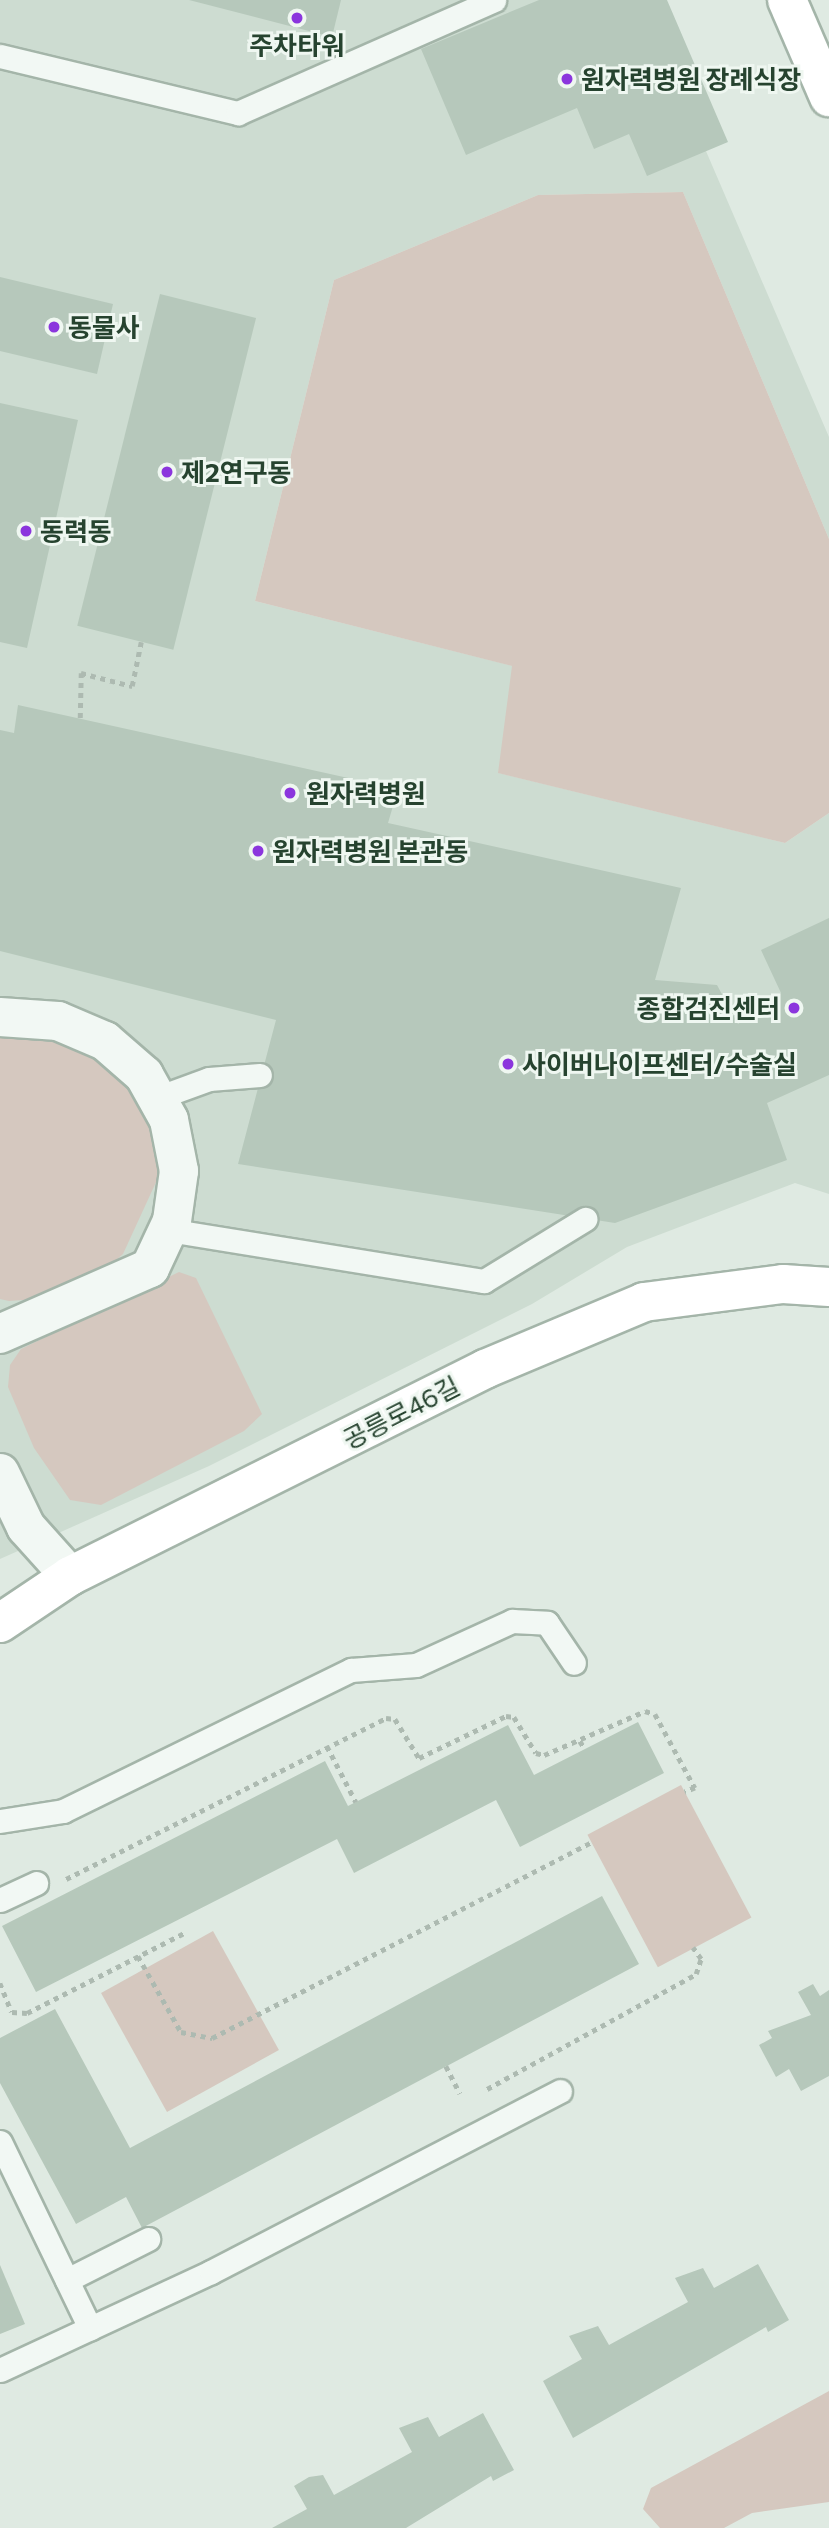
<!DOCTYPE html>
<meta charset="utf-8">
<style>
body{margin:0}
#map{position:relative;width:829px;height:2528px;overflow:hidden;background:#dfeae2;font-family:Commissioner,"Noto Sans KR",sans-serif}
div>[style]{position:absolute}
.built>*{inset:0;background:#cddcd1}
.green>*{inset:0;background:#d5c8bf;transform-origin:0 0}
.building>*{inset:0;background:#b6c8bb;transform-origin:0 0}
.path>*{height:4.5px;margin-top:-2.25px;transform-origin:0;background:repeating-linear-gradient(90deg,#adbab1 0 5px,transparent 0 10px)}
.roads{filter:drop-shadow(2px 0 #a4b5a9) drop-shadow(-2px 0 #a4b5a9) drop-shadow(0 2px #a4b5a9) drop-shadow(0 -2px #a4b5a9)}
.lane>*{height:23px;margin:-11.5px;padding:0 11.5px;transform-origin:11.5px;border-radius:11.5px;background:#f2f8f4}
.street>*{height:38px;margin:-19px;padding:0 19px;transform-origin:19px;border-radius:19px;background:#f2f8f4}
.secondary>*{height:38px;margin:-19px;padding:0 19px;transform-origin:19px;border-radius:19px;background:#fff}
.dots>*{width:19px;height:19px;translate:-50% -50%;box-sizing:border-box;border:4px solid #eff7f1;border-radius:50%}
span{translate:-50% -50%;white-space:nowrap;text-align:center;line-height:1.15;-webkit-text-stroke:6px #eff7f1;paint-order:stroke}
.poi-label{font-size:26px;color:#26432f;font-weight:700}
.left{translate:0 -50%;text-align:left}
.right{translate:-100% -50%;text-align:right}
.street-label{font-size:26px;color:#26432f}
</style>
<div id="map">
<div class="built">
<div style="clip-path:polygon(0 0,641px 0,829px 437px,829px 539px,683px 192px,538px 195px,334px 280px,255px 601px,513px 666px,499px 773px,785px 843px,829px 813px,829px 1194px,795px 1183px,627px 1247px,532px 1304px,209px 1466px,0 1559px)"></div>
</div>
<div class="green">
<div style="clip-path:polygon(683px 192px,829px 539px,829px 813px,785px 843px,498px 773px,512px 666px,255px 601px,334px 280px,538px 195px)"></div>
<div style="clip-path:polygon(25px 1034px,67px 1042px,139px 1086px,163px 1167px,123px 1254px,91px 1282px,52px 1298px,9px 1301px,0 1299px,0 1037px)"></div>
<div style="clip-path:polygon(179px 1272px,196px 1278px,262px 1414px,244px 1431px,101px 1505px,70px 1500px,34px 1448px,8px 1387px,10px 1365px,21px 1349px)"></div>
<div style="left:681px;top:1785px;width:150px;height:106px;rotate:62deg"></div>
<div style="left:213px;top:1931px;width:136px;height:128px;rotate:61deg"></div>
<div style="clip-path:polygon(829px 2391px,829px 2502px,752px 2513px,724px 2528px,660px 2528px,643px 2509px,651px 2488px)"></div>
</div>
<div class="building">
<div style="clip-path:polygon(189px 0,341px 0,332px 37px)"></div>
<div style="clip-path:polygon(539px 0,667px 0,728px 142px,647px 176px,629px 134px,594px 149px,577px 108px,466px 155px,421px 49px)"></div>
<div style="clip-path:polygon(0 277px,113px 304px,97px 374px,0 351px)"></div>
<div style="left:160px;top:294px;width:99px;height:342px;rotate:14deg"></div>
<div style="clip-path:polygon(0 403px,78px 420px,27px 648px,0 642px)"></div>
<div style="clip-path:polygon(18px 705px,398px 789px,388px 823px,681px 888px,655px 980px,717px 985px,738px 1024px,781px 993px,761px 950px,829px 918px,829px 1075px,767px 1103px,787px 1160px,615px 1223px,238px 1164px,276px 1020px,0 951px,0 730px,14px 733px)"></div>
<div style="clip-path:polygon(638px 1722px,664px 1773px,520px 1847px,496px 1800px,354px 1873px,337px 1839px,36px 1992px,2px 1926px,325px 1761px,348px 1806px,508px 1725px,534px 1775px)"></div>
<div style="clip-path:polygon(602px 1896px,639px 1964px,142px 2228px,126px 2197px,76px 2224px,0 2083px,0 2038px,55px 2009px,130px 2148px)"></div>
<div style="clip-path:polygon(813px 1984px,820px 1996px,829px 1990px,829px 2076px,801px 2091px,789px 2069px,776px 2077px,759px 2045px,772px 2038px,768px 2031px,811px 2015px,798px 1992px)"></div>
<div style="clip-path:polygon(758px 2264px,789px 2320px,768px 2332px,766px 2327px,573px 2438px,543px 2381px,582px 2359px,569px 2336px,598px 2326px,609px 2345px,688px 2302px,675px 2278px,703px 2268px,714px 2288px)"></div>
<div style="clip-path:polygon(0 2265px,25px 2324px,0 2334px)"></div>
<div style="clip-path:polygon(483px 2413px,514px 2470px,493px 2481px,491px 2476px,406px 2528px,272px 2528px,307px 2509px,294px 2486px,309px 2477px,323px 2475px,334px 2495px,412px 2452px,399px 2428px,428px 2417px,439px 2437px)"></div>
</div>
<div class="path">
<div style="left:80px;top:718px;width:45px;rotate:-88.7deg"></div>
<div style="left:81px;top:673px;width:53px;rotate:14.3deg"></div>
<div style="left:132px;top:686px;width:45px;rotate:-78.4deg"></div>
<div style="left:580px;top:1741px;width:9px;rotate:58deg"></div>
<div style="left:327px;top:1746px;width:63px;rotate:62.6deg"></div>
<div style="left:66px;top:1879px;width:358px;rotate:-26.7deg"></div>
<div style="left:386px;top:1718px;width:9px;rotate:6deg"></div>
<div style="left:395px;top:1719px;width:46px;rotate:58.4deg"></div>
<div style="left:419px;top:1758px;width:97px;rotate:-25.8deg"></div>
<div style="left:506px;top:1716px;width:8px;rotate:7deg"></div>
<div style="left:514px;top:1717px;width:42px;rotate:58.6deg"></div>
<div style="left:536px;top:1753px;width:8px;rotate:14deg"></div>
<div style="left:544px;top:1755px;width:110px;rotate:-23.5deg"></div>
<div style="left:645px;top:1711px;width:10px;rotate:17deg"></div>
<div style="left:655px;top:1714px;width:84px;rotate:61.6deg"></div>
<div style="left:695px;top:1788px;width:11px;rotate:158deg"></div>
<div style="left:138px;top:1956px;width:87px;rotate:60.5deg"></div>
<div style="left:181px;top:2032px;width:32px;rotate:11deg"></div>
<div style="left:212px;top:2038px;width:427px;rotate:-27.3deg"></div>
<div style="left:0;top:1983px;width:31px;rotate:68deg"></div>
<div style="left:12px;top:2012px;width:15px;rotate:4deg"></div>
<div style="left:27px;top:2013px;width:178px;rotate:-27deg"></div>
<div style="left:446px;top:2066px;width:31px;rotate:63deg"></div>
<div style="left:487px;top:2089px;width:239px;rotate:-28.8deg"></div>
<div style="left:696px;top:1974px;width:16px;rotate:-72deg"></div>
<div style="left:701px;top:1959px;width:14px;rotate:-126deg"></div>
</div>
<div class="roads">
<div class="lane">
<div style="left:0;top:56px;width:245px;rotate:13.5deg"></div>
<div style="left:238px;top:113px;width:280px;rotate:-23.8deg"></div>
<div style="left:157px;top:1098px;width:55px;rotate:-20.1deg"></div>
<div style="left:209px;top:1079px;width:51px;rotate:-4.5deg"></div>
<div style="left:168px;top:1230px;width:320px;rotate:9.2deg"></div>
<div style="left:484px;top:1281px;width:119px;rotate:-31.5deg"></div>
<div style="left:0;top:1821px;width:64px;rotate:-9deg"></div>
<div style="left:63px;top:1811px;width:321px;rotate:-26.1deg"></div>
<div style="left:351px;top:1670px;width:65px;rotate:-4.4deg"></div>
<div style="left:416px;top:1665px;width:106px;rotate:-24.6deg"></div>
<div style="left:512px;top:1621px;width:35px;rotate:3deg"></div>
<div style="left:547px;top:1623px;width:48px;rotate:56deg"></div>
<div style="left:0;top:1900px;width:40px;rotate:-25deg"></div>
<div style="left:0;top:2142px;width:207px;rotate:64.2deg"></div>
<div style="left:67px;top:2280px;width:91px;rotate:-26.8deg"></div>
<div style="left:0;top:2370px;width:233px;rotate:-24.9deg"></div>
<div style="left:211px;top:2272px;width:393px;rotate:-27.4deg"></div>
</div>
<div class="street">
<div style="left:0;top:1017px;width:58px;rotate:3.9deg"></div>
<div style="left:58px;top:1021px;width:51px;rotate:23.1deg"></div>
<div style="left:105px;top:1041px;width:52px;rotate:41.1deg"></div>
<div style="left:144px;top:1075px;width:51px;rotate:60.9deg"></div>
<div style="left:169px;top:1120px;width:52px;rotate:78.9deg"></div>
<div style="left:179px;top:1171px;width:50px;rotate:98deg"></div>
<div style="left:172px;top:1221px;width:52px;rotate:115.1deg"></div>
<div style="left:150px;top:1268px;width:164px;rotate:156.3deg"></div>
<div style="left:0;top:1473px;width:60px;rotate:64.3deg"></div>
<div style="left:26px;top:1527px;width:66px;rotate:48.1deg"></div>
</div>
<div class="secondary">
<div style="left:787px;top:0;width:106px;rotate:66.6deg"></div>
<div style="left:0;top:1623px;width:84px;rotate:-33.9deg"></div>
<div style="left:70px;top:1576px;width:464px;rotate:-26.5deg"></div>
<div style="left:485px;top:1369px;width:173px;rotate:-22.8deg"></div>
<div style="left:644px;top:1302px;width:140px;rotate:-7.4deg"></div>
<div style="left:783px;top:1284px;width:46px;rotate:3.7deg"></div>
</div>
</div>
<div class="dots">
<div style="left:297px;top:18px;background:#8b36dd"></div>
<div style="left:567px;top:79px;background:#8b36dd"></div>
<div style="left:54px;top:327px;background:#8b36dd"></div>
<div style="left:167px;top:472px;background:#8b36dd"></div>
<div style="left:26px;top:531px;background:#8b36dd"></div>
<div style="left:290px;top:793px;background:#8b36dd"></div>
<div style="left:258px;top:851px;background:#8b36dd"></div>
<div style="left:794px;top:1008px;background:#8b36dd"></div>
<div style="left:508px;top:1064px;background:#8b36dd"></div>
</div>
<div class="poi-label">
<span style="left:297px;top:45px">주차타워</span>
<span class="left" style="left:581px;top:79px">원자력병원 장례식장</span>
<span class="left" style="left:68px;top:327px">동물사</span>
<span class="left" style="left:181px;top:472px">제2연구동</span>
<span class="left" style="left:40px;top:531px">동력동</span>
<span class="left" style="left:306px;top:793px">원자력병원</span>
<span class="left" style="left:272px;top:851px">원자력병원 본관동</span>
<span class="right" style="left:780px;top:1008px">종합검진센터</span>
<span class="left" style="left:522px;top:1064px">사이버나이프센터/수술실</span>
</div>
<div class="street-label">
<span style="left:401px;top:1412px;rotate:-27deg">공릉로46길</span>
</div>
</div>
